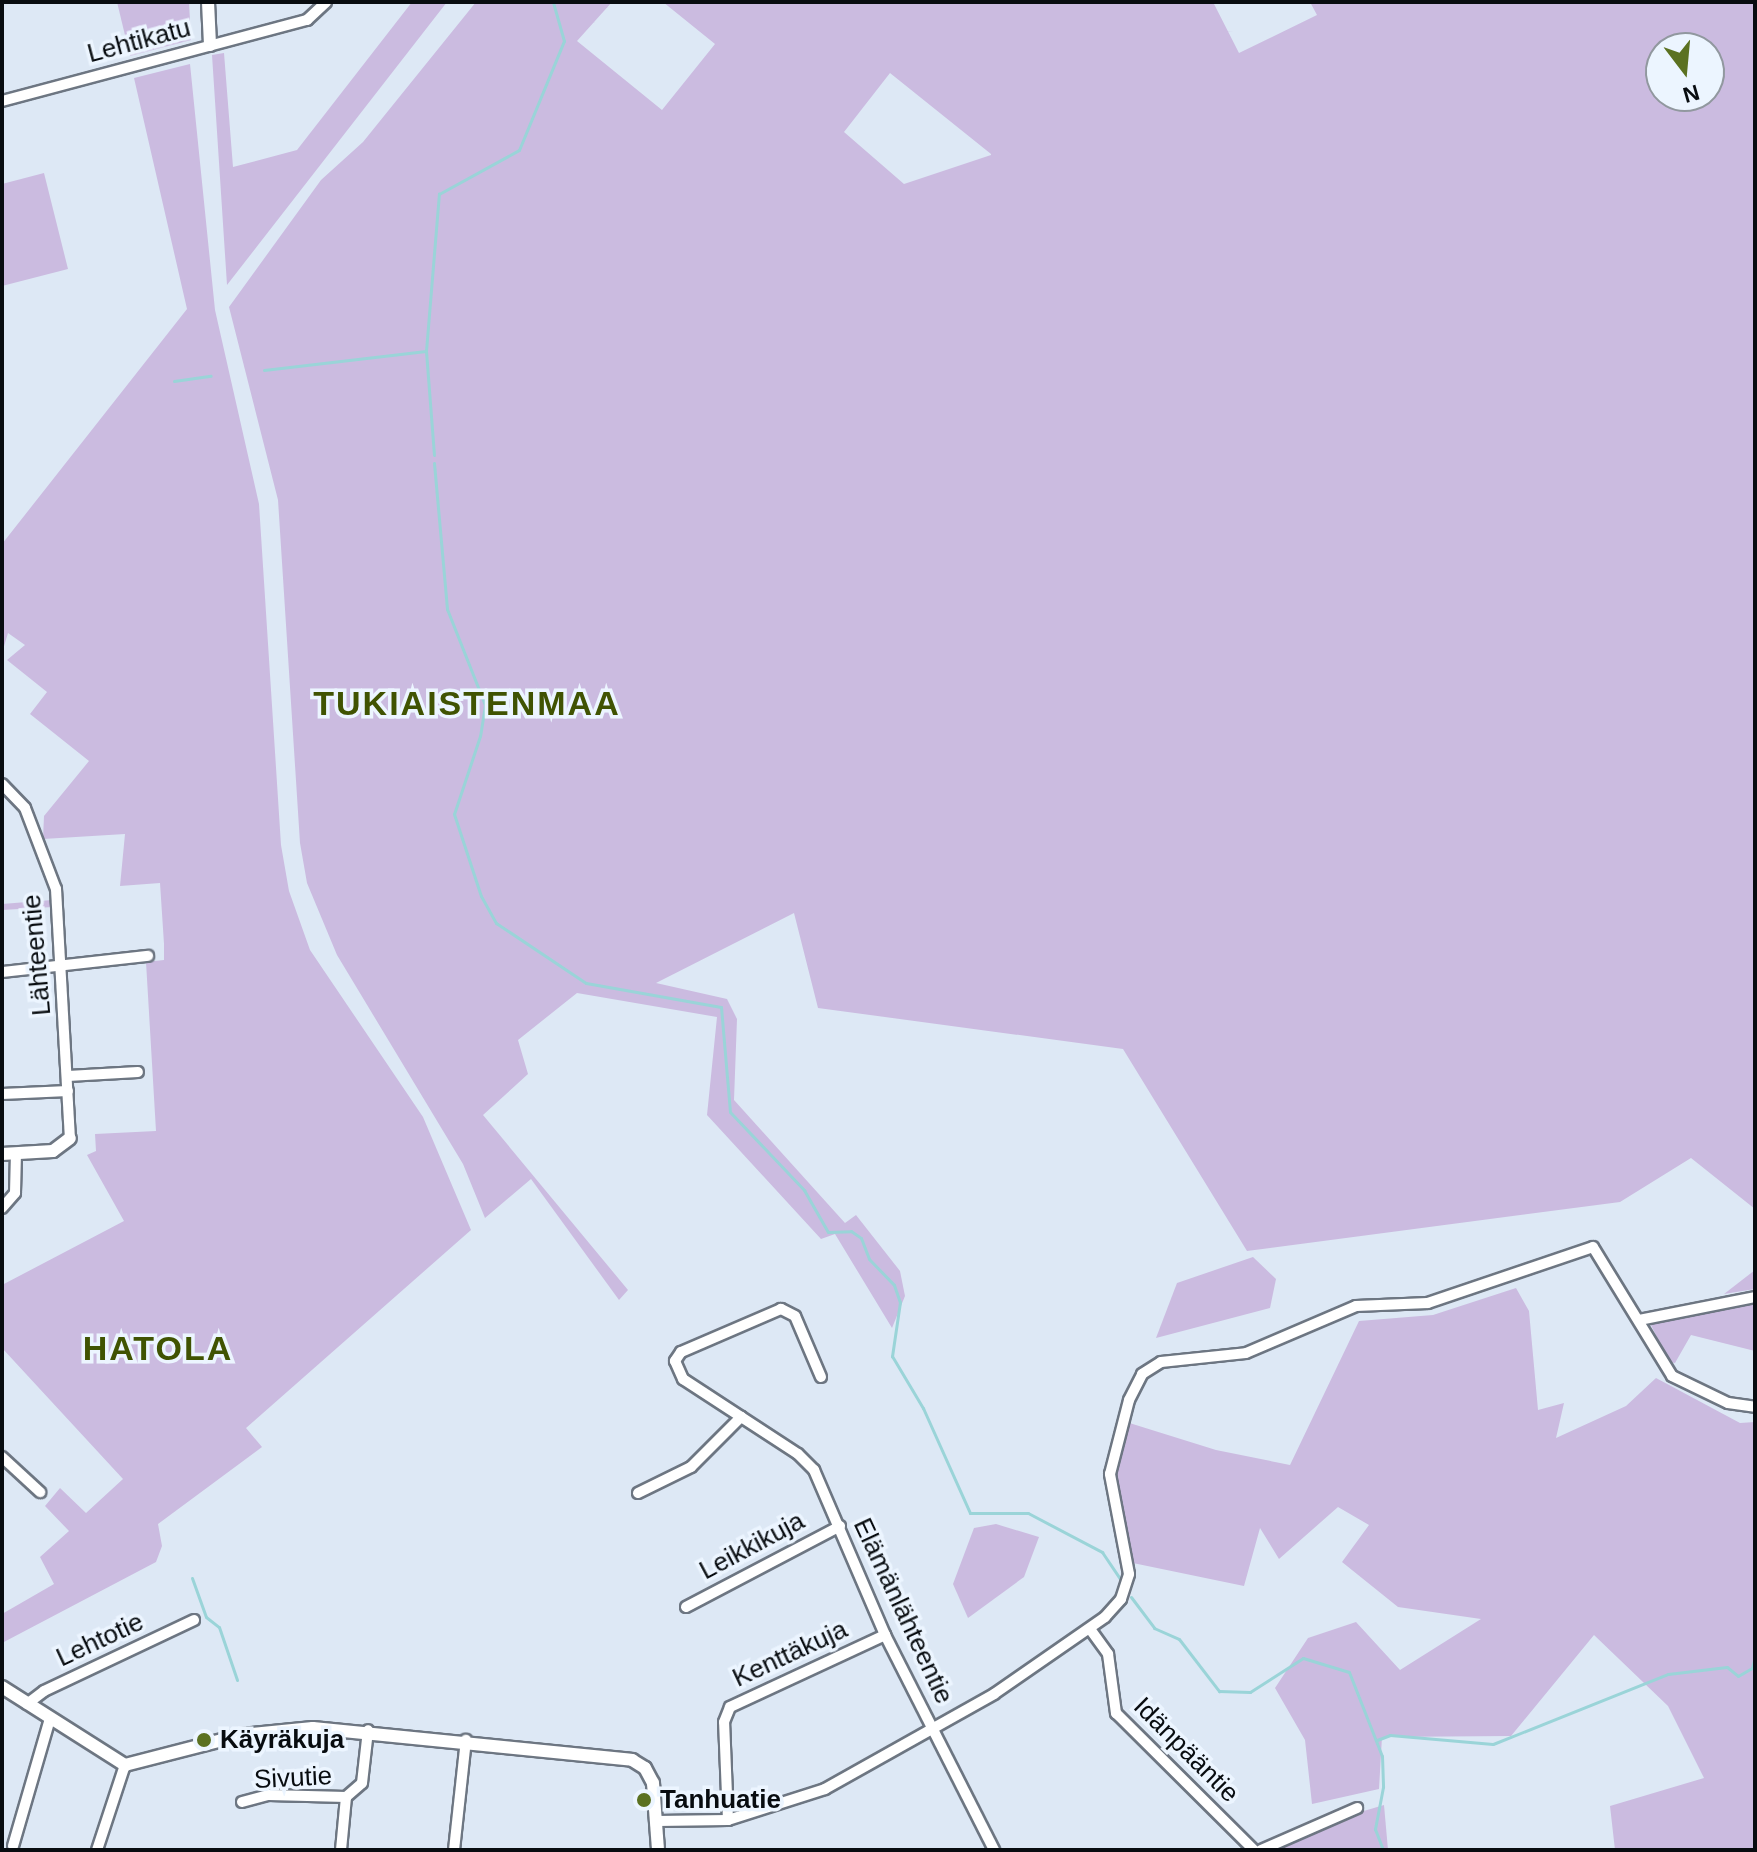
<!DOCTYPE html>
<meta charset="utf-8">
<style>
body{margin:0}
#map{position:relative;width:1757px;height:1852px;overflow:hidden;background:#dde8f5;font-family:Arial,sans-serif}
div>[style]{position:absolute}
.green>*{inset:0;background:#cbbbe0}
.stream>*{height:3px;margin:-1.5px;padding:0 1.5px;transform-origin:1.5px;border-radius:1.5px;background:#9ad4d8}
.roads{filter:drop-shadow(2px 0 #6d7682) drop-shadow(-2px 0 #6d7682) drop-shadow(0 2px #6d7682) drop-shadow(0 -2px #6d7682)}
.minor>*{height:10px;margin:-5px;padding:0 5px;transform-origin:5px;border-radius:5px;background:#fff}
.tertiary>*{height:12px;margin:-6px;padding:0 6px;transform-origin:6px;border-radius:6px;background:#fff}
.dots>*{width:22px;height:22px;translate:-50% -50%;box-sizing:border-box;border:4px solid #ecf5ff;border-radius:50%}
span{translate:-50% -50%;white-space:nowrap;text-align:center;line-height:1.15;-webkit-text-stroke:7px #ecf5ff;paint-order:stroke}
.street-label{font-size:26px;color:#080c10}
.poi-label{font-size:26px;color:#080c10;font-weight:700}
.left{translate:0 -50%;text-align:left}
.district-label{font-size:34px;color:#405302;font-weight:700;letter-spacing:2px}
.frame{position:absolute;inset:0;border:4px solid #080c10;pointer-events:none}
.north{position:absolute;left:1645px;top:32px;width:80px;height:80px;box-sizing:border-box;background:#ecf5ff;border:2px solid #91989f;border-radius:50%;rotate:164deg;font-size:22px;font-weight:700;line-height:32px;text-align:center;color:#080c10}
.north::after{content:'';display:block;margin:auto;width:28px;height:36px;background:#5b7121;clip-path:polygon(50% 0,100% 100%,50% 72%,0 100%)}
</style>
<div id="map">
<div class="green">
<div style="clip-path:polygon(117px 2px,189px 2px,191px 40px,130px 56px)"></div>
<div style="clip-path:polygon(412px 2px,447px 2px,227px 285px,212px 55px,224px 53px,233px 167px,297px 150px)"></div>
<div style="clip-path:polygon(evenodd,476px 2px,612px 2px,577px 41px,662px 110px,715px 44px,663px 2px,1213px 2px,1239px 53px,1317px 15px,1310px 2px,1755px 2px,1755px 1209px,1691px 1158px,1620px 1202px,1247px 1251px,1123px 1049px,818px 1008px,794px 913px,656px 983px,727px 999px,737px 1019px,734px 1100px,845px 1223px,856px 1215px,900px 1271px,905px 1296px,892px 1328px,835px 1234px,821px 1239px,707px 1115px,717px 1017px,577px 993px,518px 1040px,528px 1074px,483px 1115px,628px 1290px,619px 1300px,531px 1179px,485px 1218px,463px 1164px,337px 955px,307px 883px,300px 843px,278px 500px,229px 307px,321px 180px,363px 142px,476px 2px,1661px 48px,1709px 48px,1709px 96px,1661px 96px,1661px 48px,476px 2px,890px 73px,991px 154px,991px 155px,904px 184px,844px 132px,890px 73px)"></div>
<div style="clip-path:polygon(190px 64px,215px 310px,259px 504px,281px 845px,289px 891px,310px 950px,423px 1117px,471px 1230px,246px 1428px,262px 1447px,158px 1524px,162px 1546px,156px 1562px,2px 1643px,2px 1614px,54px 1584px,40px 1557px,69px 1531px,45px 1506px,60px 1488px,86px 1513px,123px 1479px,2px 1348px,2px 1285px,124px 1221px,87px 1155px,96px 1151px,95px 1134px,156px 1131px,146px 962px,164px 960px,164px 944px,160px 883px,120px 886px,125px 834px,43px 839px,44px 816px,89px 761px,30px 714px,47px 692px,7px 660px,25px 645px,8px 633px,2px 653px,2px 544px,187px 309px,134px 78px)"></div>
<div style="clip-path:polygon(44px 173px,68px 269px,2px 286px,2px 184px)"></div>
<div style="clip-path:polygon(52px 900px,53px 907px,2px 910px,2px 904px)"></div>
<div style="clip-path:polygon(1253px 1257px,1276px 1279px,1270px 1308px,1156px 1338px,1177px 1283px)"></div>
<div style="clip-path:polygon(1755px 1270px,1755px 1289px,1724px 1294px)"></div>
<div style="clip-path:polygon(1516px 1288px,1529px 1311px,1538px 1410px,1564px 1403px,1556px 1438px,1626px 1406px,1656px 1378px,1740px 1423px,1755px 1422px,1755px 1850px,1615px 1850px,1610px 1806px,1704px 1778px,1668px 1706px,1594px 1635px,1511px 1736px,1382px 1737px,1379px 1789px,1312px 1804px,1305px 1740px,1275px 1688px,1308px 1638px,1356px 1622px,1400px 1670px,1481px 1619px,1398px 1607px,1342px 1562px,1369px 1525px,1338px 1507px,1279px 1559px,1260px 1528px,1244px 1586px,1128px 1562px,1110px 1474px,1123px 1421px,1216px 1450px,1290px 1465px,1359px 1321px,1433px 1315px)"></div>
<div style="clip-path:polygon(1755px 1304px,1755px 1351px,1691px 1335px,1675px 1363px,1669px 1362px,1650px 1323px)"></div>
<div style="clip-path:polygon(996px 1524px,1039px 1537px,1024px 1577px,968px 1618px,953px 1584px,974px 1528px)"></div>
<div style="clip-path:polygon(1384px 1805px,1388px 1850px,1273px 1850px,1357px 1813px)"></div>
</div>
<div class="stream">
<div style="left:264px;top:370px;width:163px;rotate:-6.7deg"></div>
<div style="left:174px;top:381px;width:37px;rotate:-8deg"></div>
<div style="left:434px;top:455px;width:104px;rotate:-94.4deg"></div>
<div style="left:426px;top:351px;width:158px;rotate:-85.3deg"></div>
<div style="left:439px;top:194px;width:91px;rotate:-28.8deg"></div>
<div style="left:519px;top:150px;width:118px;rotate:-67.6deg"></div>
<div style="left:564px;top:41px;width:41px;rotate:-105.8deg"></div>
<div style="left:434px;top:463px;width:147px;rotate:84.9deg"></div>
<div style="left:447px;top:609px;width:103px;rotate:68.4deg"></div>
<div style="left:485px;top:705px;width:31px;rotate:99deg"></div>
<div style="left:480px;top:736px;width:82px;rotate:108.4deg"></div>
<div style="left:454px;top:814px;width:86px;rotate:71.8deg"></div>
<div style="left:481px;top:896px;width:31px;rotate:61deg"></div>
<div style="left:496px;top:923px;width:108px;rotate:33.7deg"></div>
<div style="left:586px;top:983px;width:137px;rotate:10.1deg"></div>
<div style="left:721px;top:1007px;width:105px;rotate:85.1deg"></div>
<div style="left:730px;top:1112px;width:108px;rotate:46.5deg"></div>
<div style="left:804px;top:1190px;width:48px;rotate:60.3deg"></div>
<div style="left:828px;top:1232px;width:23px;rotate:-2deg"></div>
<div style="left:851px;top:1231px;width:12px;rotate:35deg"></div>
<div style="left:861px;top:1238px;width:22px;rotate:69deg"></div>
<div style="left:869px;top:1259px;width:36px;rotate:46deg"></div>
<div style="left:894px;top:1285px;width:18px;rotate:71deg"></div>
<div style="left:900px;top:1302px;width:55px;rotate:98.4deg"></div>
<div style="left:892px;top:1356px;width:61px;rotate:59.2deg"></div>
<div style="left:923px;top:1408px;width:115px;rotate:65.9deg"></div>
<div style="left:970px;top:1513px;width:58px"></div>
<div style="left:1028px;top:1513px;width:84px;rotate:27.8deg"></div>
<div style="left:1102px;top:1552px;width:36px;rotate:56deg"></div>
<div style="left:192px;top:1578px;width:41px;rotate:70.3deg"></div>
<div style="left:206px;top:1617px;width:16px;rotate:38deg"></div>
<div style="left:219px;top:1627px;width:56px;rotate:71.2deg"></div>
<div style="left:1131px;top:1597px;width:39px;rotate:53deg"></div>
<div style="left:1154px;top:1628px;width:27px;rotate:24deg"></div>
<div style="left:1179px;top:1639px;width:66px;rotate:52.4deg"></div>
<div style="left:1219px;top:1691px;width:31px;rotate:2deg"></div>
<div style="left:1250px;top:1692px;width:63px;rotate:-32.7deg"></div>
<div style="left:1303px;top:1658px;width:48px;rotate:16.9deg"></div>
<div style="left:1349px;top:1672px;width:90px;rotate:68.6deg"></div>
<div style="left:1382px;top:1756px;width:31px;rotate:88deg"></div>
<div style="left:1383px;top:1787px;width:43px;rotate:100.8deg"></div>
<div style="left:1375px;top:1829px;width:22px;rotate:69deg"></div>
<div style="left:1377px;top:1740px;width:14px;rotate:-21deg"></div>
<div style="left:1390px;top:1735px;width:103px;rotate:5deg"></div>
<div style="left:1493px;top:1744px;width:188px;rotate:-21.8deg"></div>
<div style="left:1668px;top:1674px;width:59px;rotate:-6.8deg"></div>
<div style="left:1727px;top:1667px;width:14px;rotate:39deg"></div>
<div style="left:1738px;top:1676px;width:16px;rotate:-30deg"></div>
<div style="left:1752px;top:1668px;width:11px;rotate:-75deg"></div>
</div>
<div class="roads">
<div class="minor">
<div style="left:2px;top:101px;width:316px;rotate:-14.9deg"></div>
<div style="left:307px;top:20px;width:26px;rotate:-43deg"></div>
<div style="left:2px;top:784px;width:33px;rotate:46deg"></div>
<div style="left:25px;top:808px;width:87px;rotate:69.1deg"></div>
<div style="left:56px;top:889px;width:249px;rotate:86.8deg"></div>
<div style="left:2px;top:972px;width:147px;rotate:-6.3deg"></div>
<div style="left:68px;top:1076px;width:70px;rotate:-3.3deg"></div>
<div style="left:2px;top:1094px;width:66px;rotate:-2.6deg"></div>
<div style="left:2px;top:1208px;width:20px;rotate:-49deg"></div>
<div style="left:15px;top:1193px;width:40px;rotate:-88.6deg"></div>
<div style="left:1639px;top:1320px;width:118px;rotate:-11.2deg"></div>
<div style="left:821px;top:1377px;width:66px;rotate:-113.1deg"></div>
<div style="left:795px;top:1316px;width:16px;rotate:-153deg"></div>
<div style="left:781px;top:1309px;width:109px;rotate:156.7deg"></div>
<div style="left:681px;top:1352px;width:11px;rotate:124deg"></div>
<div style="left:675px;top:1361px;width:20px;rotate:66deg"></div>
<div style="left:683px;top:1379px;width:137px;rotate:33.1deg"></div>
<div style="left:798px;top:1454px;width:23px;rotate:45deg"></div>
<div style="left:814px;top:1470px;width:180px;rotate:66.7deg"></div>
<div style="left:885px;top:1635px;width:241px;rotate:63.1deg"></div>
<div style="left:2px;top:1457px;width:52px;rotate:42.6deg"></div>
<div style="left:638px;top:1493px;width:59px;rotate:-26.1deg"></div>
<div style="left:691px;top:1467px;width:71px;rotate:-45deg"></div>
<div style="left:686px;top:1607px;width:174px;rotate:-27.7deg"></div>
<div style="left:1090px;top:1629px;width:31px;rotate:54deg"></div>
<div style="left:1108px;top:1654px;width:60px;rotate:82.3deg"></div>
<div style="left:1116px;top:1713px;width:194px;rotate:44.8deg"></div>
<div style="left:27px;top:1704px;width:21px;rotate:-37deg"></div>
<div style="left:44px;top:1691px;width:166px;rotate:-25.3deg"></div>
<div style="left:242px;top:1802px;width:28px;rotate:-15deg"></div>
<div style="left:269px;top:1795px;width:77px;rotate:1.5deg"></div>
<div style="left:728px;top:1820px;width:98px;rotate:-92.3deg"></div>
<div style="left:724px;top:1722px;width:16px;rotate:-68deg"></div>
<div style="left:730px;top:1707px;width:171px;rotate:-24.9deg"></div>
<div style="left:657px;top:1821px;width:71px;rotate:-0.8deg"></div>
<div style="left:728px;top:1820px;width:102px;rotate:-17.7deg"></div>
<div style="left:825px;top:1789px;width:194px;rotate:-29.3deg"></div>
<div style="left:994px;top:1694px;width:135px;rotate:-34.7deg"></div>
<div style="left:1105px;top:1617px;width:24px;rotate:-48deg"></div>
<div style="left:1121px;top:1599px;width:26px;rotate:-72deg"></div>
<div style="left:1129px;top:1574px;width:102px;rotate:-100.8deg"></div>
<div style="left:1110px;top:1474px;width:76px;rotate:-75.6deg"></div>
<div style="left:1129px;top:1400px;width:29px;rotate:-63deg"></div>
<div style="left:1142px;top:1374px;width:22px;rotate:-32deg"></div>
<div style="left:1161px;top:1362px;width:85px;rotate:-6deg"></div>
<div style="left:1246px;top:1353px;width:120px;rotate:-23.1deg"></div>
<div style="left:1356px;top:1306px;width:72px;rotate:-2.4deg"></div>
<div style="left:1428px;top:1303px;width:174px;rotate:-18.7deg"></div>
<div style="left:1593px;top:1247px;width:151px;rotate:58.5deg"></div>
<div style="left:1672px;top:1376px;width:62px;rotate:25.7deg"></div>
<div style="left:1728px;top:1403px;width:27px;rotate:8deg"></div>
<div style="left:13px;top:1846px;width:132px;rotate:-73.8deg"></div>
<div style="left:97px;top:1850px;width:89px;rotate:-71.8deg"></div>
<div style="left:341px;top:1850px;width:53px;rotate:-84.6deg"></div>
<div style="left:346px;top:1797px;width:21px;rotate:-41deg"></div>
<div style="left:362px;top:1783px;width:53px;rotate:-83.5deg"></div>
<div style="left:454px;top:1850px;width:111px;rotate:-83.8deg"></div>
<div style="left:1261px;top:1850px;width:105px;rotate:-23.6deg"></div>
</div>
<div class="tertiary">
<div style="left:208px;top:2px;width:43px;rotate:87.3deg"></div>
<div style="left:2px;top:1154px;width:51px;rotate:-3.4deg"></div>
<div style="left:53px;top:1151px;width:21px;rotate:-37deg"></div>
<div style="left:2px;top:1687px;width:146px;rotate:32.4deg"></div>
<div style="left:125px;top:1765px;width:121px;rotate:-14.4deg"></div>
<div style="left:242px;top:1735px;width:71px;rotate:-5.6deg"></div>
<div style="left:313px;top:1728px;width:321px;rotate:5.7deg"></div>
<div style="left:632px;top:1760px;width:15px;rotate:32deg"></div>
<div style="left:645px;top:1768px;width:17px;rotate:62deg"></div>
<div style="left:653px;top:1783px;width:67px;rotate:85.7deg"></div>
</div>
</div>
<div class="dots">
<div style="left:204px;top:1740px;background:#5b7121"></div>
<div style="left:644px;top:1800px;background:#5b7121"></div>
</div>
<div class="street-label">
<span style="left:139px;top:41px;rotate:-15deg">Lehtikatu</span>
<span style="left:37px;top:955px;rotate:-95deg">Lähteentie</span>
<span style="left:752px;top:1546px;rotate:-28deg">Leikkikuja</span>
<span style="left:903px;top:1611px;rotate:65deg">Elämänlähteentie</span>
<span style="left:100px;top:1640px;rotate:-25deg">Lehtotie</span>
<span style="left:790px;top:1654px;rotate:-25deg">Kenttäkuja</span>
<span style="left:1186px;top:1750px;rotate:45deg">Idänpääntie</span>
<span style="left:293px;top:1778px;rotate:-3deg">Sivutie</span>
</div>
<div class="poi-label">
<span class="left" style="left:220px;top:1740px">Käyräkuja</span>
<span class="left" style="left:660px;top:1800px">Tanhuatie</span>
</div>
<div class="district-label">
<span style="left:467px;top:704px">TUKIAISTENMAA</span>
<span style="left:158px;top:1349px">HATOLA</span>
</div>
<div class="frame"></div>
<div class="north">N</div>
</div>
